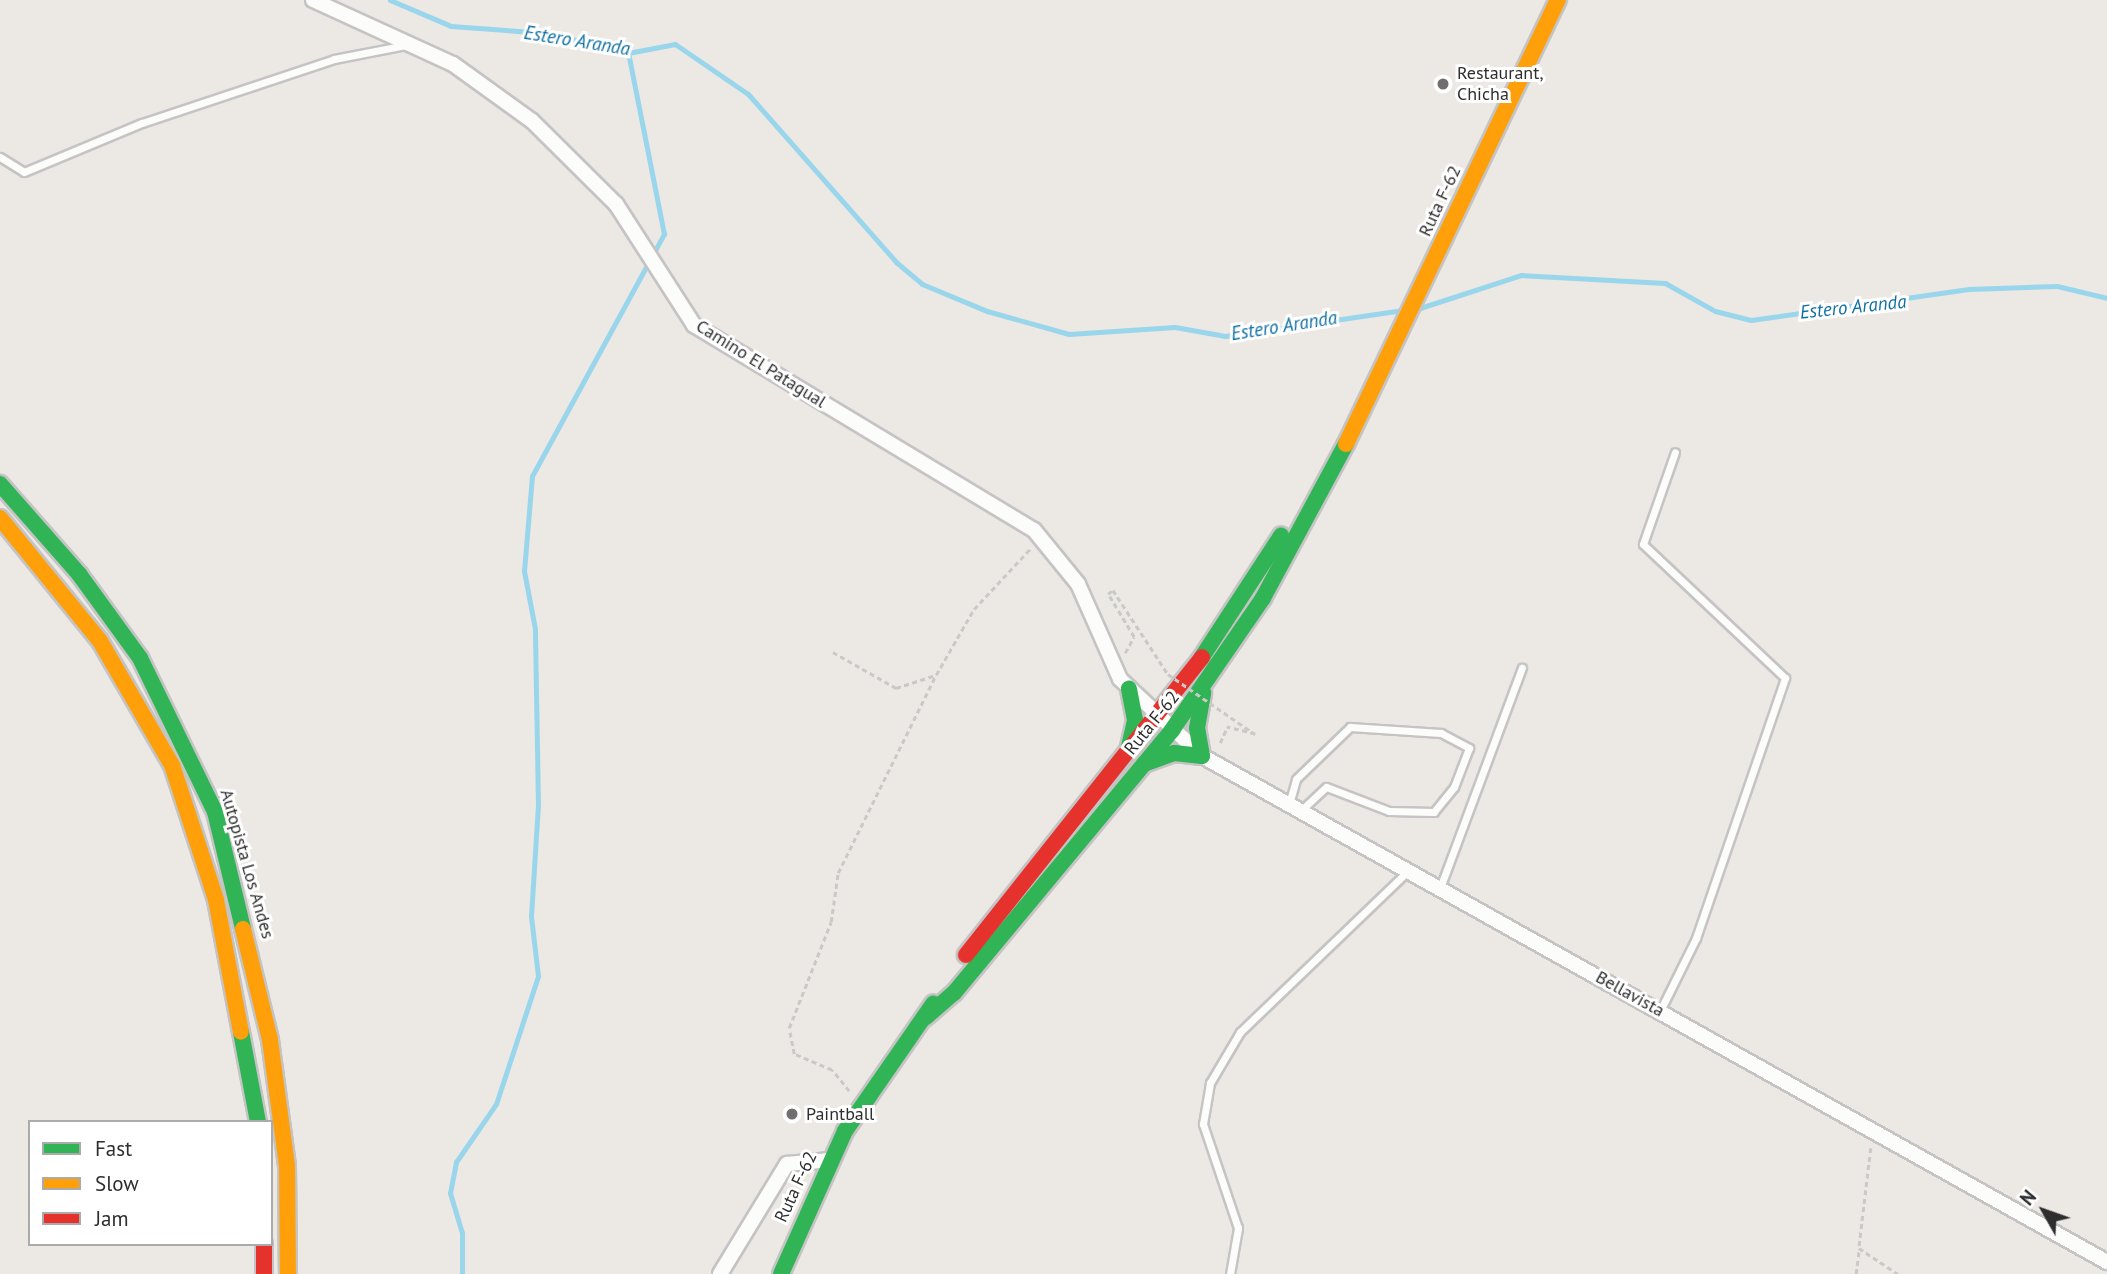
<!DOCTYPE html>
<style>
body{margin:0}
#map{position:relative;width:2107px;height:1274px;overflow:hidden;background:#ece8e4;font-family:"PT Sans",sans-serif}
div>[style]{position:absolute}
.stream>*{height:5px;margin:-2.5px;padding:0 2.5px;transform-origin:2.5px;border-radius:2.5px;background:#99d6ec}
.path>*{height:2.5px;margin-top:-1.25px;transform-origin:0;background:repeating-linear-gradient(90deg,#c9c9c8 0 5px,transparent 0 8.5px)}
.roads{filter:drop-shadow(2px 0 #c5c4c5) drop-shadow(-2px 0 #c5c4c5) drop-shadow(0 2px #c5c4c5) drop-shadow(0 -2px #c5c4c5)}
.lane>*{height:7px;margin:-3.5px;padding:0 3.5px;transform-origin:3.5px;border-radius:3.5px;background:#fcfcfb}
.street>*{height:14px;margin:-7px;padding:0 7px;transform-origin:7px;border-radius:7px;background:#fcfcfb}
.fast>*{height:16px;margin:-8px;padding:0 8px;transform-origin:8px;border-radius:8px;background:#30b455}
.slow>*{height:16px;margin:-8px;padding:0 8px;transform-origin:8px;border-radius:8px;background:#ff9f0a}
.jam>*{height:16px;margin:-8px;padding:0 8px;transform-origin:8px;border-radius:8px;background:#e5322d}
.path-bridge>*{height:2.5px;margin-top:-1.25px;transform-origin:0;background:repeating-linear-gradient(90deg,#c9c9c8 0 5px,transparent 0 8.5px)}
.dots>*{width:19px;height:19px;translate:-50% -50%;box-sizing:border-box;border:4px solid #fff;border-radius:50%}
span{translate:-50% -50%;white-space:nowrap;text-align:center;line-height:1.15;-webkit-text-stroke:6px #fff;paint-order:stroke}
.poi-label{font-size:18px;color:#2e2e2e}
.left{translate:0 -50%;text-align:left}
.street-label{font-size:18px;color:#2e2e2e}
.water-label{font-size:19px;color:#0d6fa3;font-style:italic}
.legend{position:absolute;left:28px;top:1120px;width:245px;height:126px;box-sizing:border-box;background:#fff;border:2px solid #ababab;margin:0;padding:9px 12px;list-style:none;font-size:21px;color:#2e2e2e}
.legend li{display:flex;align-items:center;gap:14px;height:35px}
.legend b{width:35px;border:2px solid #ababab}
.north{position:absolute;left:2009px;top:1176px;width:70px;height:70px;-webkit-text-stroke:5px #fff;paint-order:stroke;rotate:310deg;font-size:19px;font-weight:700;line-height:28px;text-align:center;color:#2e2e2e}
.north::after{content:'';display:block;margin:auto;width:24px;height:32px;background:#2e2e2e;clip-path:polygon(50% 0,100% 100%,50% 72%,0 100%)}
</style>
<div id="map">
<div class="stream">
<div style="left:390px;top:0;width:66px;rotate:23.1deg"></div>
<div style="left:451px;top:26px;width:96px;rotate:4.2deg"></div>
<div style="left:547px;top:33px;width:83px;rotate:13.9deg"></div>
<div style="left:628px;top:53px;width:48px;rotate:-10.8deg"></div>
<div style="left:675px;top:44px;width:88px;rotate:34.4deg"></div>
<div style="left:748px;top:94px;width:224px;rotate:48.6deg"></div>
<div style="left:896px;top:262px;width:34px;rotate:40deg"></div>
<div style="left:922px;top:284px;width:70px;rotate:22.6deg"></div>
<div style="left:987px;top:311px;width:85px;rotate:15.7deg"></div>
<div style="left:1069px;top:334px;width:106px;rotate:-3.8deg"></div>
<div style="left:1175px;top:327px;width:51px;rotate:10.2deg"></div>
<div style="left:1225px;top:336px;width:180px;rotate:-8.3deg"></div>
<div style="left:1420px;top:308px;width:106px;rotate:-18.1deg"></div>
<div style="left:1521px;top:275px;width:144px;rotate:3.2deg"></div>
<div style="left:1665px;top:283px;width:57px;rotate:29.2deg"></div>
<div style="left:1715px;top:311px;width:37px;rotate:14deg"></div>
<div style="left:1751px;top:320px;width:220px;rotate:-8.1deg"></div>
<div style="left:1969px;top:289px;width:88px;rotate:-2deg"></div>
<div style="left:2057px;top:286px;width:51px;rotate:13.5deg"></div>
<div style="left:462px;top:1274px;width:41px;rotate:-90deg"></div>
<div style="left:462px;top:1233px;width:42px;rotate:-106.7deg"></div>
<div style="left:450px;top:1193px;width:32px;rotate:-79deg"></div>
<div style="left:456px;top:1162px;width:70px;rotate:-55.4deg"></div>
<div style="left:496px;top:1104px;width:135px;rotate:-71.8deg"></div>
<div style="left:538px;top:976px;width:60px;rotate:-96.7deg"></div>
<div style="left:531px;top:916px;width:110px;rotate:-86.4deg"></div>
<div style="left:538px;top:806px;width:177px;rotate:-91deg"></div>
<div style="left:535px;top:629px;width:59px;rotate:-100.7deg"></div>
<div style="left:524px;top:571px;width:95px;rotate:-85.2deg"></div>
<div style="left:532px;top:476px;width:276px;rotate:-61.4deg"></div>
<div style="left:664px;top:234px;width:185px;rotate:-101.2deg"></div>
</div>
<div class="path">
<div style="left:833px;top:652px;width:73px;rotate:29.7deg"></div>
<div style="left:896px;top:688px;width:42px;rotate:-18deg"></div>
<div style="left:936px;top:675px;width:76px;rotate:-60.1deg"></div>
<div style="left:974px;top:609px;width:82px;rotate:-47deg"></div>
<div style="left:1125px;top:653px;width:18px;rotate:-61deg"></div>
<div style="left:1220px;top:743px;width:17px;rotate:-66deg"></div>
<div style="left:849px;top:1091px;width:27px;rotate:-129deg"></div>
<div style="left:832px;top:1070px;width:41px;rotate:-157.2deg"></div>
<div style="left:794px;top:1054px;width:26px;rotate:-101deg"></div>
<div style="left:789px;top:1028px;width:114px;rotate:-68.4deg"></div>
<div style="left:831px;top:922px;width:49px;rotate:-81.9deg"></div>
<div style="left:838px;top:873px;width:221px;rotate:-63.7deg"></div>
<div style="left:1871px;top:1148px;width:101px;rotate:96.8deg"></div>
<div style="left:1859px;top:1248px;width:47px;rotate:33.7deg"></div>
<div style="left:1856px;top:1274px;width:25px;rotate:-83deg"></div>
</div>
<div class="roads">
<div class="lane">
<div style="left:0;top:157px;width:28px;rotate:32deg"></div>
<div style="left:24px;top:172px;width:128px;rotate:-22.6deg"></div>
<div style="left:142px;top:123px;width:202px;rotate:-18.4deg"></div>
<div style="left:334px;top:59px;width:78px;rotate:-11deg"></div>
<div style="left:1289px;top:804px;width:26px;rotate:-74deg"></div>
<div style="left:1296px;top:779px;width:75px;rotate:-43.9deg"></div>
<div style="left:1350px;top:727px;width:91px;rotate:3.8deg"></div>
<div style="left:1441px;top:733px;width:32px;rotate:28deg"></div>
<div style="left:1469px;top:748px;width:42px;rotate:111deg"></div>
<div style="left:1454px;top:787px;width:32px;rotate:129deg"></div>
<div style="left:1434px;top:812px;width:45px;rotate:-178.7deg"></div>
<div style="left:1389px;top:811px;width:67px;rotate:-159.1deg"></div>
<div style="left:1326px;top:787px;width:34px;rotate:137deg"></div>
<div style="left:1440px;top:888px;width:235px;rotate:-69.6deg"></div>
<div style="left:1660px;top:1011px;width:81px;rotate:-63.7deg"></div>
<div style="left:1696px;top:938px;width:275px;rotate:-71.1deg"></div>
<div style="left:1785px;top:678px;width:195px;rotate:-136.7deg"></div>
<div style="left:1643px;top:544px;width:97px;rotate:-70.8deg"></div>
<div style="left:1230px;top:1274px;width:47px;rotate:-80.1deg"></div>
<div style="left:1238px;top:1228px;width:110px;rotate:-108.6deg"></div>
<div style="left:1203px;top:1124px;width:42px;rotate:-80.3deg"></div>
<div style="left:1210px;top:1083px;width:59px;rotate:-59.5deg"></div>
<div style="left:1240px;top:1032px;width:233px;rotate:-43.8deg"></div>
</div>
<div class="street">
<div style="left:313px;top:0;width:154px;rotate:24.6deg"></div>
<div style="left:453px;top:64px;width:97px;rotate:35.8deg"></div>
<div style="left:532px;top:121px;width:118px;rotate:44.7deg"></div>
<div style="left:616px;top:204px;width:144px;rotate:57.2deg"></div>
<div style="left:694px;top:325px;width:397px;rotate:31.1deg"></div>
<div style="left:1034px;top:530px;width:70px;rotate:50.8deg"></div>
<div style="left:1078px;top:584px;width:104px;rotate:66.1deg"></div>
<div style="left:1120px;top:679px;width:112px;rotate:43.2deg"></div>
<div style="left:1202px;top:756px;width:1037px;rotate:29.21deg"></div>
<div style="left:720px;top:1274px;width:129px;rotate:-58.7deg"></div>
<div style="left:787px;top:1164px;width:43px;rotate:-5.3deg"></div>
</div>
<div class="fast">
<div style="left:0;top:484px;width:120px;rotate:48.7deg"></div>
<div style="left:79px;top:574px;width:104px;rotate:54deg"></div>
<div style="left:140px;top:658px;width:171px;rotate:64deg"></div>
<div style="left:215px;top:812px;width:120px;rotate:76.5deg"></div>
<div style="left:1202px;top:657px;width:145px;rotate:-56.9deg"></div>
<div style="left:1128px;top:751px;width:32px;rotate:-77deg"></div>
<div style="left:1135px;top:720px;width:32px;rotate:-101deg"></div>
<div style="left:1144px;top:764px;width:32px;rotate:-20deg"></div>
<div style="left:1174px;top:753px;width:28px;rotate:6deg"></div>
<div style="left:1202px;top:756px;width:28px;rotate:-100deg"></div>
<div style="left:1197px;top:728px;width:36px;rotate:-80deg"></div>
<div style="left:926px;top:1017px;width:37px;rotate:-41deg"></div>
<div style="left:954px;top:993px;width:342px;rotate:-50.3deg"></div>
<div style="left:1172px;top:730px;width:160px;rotate:-55.4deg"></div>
<div style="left:1263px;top:598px;width:175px;rotate:-61.7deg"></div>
<div style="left:241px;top:1032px;width:92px;rotate:79.3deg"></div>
<div style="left:781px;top:1274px;width:157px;rotate:-65.9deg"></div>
<div style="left:845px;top:1131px;width:155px;rotate:-55.3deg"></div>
</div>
<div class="slow">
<div style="left:1346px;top:444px;width:492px;rotate:-64.5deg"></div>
<div style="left:0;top:518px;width:159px;rotate:50.9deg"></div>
<div style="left:100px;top:641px;width:143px;rotate:59.9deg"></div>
<div style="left:172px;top:765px;width:142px;rotate:71.9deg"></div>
<div style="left:216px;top:900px;width:134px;rotate:79.3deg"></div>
<div style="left:243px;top:929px;width:114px;rotate:76.3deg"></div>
<div style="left:270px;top:1040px;width:127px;rotate:82.3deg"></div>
<div style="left:287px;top:1166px;width:108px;rotate:89.5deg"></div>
</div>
<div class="jam">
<div style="left:966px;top:955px;width:380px;rotate:-51.6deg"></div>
<div style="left:264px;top:1244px;width:30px;rotate:90deg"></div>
</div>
</div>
<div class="path-bridge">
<div style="left:1134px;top:637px;width:50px;rotate:-121.2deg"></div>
<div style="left:1108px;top:594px;width:6px;rotate:-39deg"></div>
<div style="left:1113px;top:590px;width:100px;rotate:56.8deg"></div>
<div style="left:1168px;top:674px;width:106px;rotate:34.6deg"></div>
<div style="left:1255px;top:734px;width:29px;rotate:-166deg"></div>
</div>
<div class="dots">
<div style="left:1443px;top:84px;background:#706f6e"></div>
<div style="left:792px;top:1114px;background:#706f6e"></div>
</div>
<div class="poi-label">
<span class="left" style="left:1457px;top:84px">Restaurant,<br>Chicha</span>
<span class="left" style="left:806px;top:1114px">Paintball</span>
</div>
<div class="street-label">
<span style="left:1440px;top:201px;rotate:-65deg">Ruta F-62</span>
<span style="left:761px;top:364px;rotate:32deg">Camino El Patagual</span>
<span style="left:1152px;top:723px;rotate:-51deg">Ruta F-62</span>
<span style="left:247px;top:864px;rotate:74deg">Autopista Los Andes</span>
<span style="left:1630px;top:994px;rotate:29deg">Bellavista</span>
<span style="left:796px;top:1187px;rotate:-65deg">Ruta F-62</span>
</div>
<div class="water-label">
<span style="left:577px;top:41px;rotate:9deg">Estero Aranda</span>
<span style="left:1853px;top:307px;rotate:-6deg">Estero Aranda</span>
<span style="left:1284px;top:326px;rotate:-9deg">Estero Aranda</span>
</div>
<ul class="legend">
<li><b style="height:9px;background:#30b455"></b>Fast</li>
<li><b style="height:9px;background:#ff9f0a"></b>Slow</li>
<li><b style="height:9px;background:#e5322d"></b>Jam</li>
</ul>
<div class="north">N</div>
</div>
